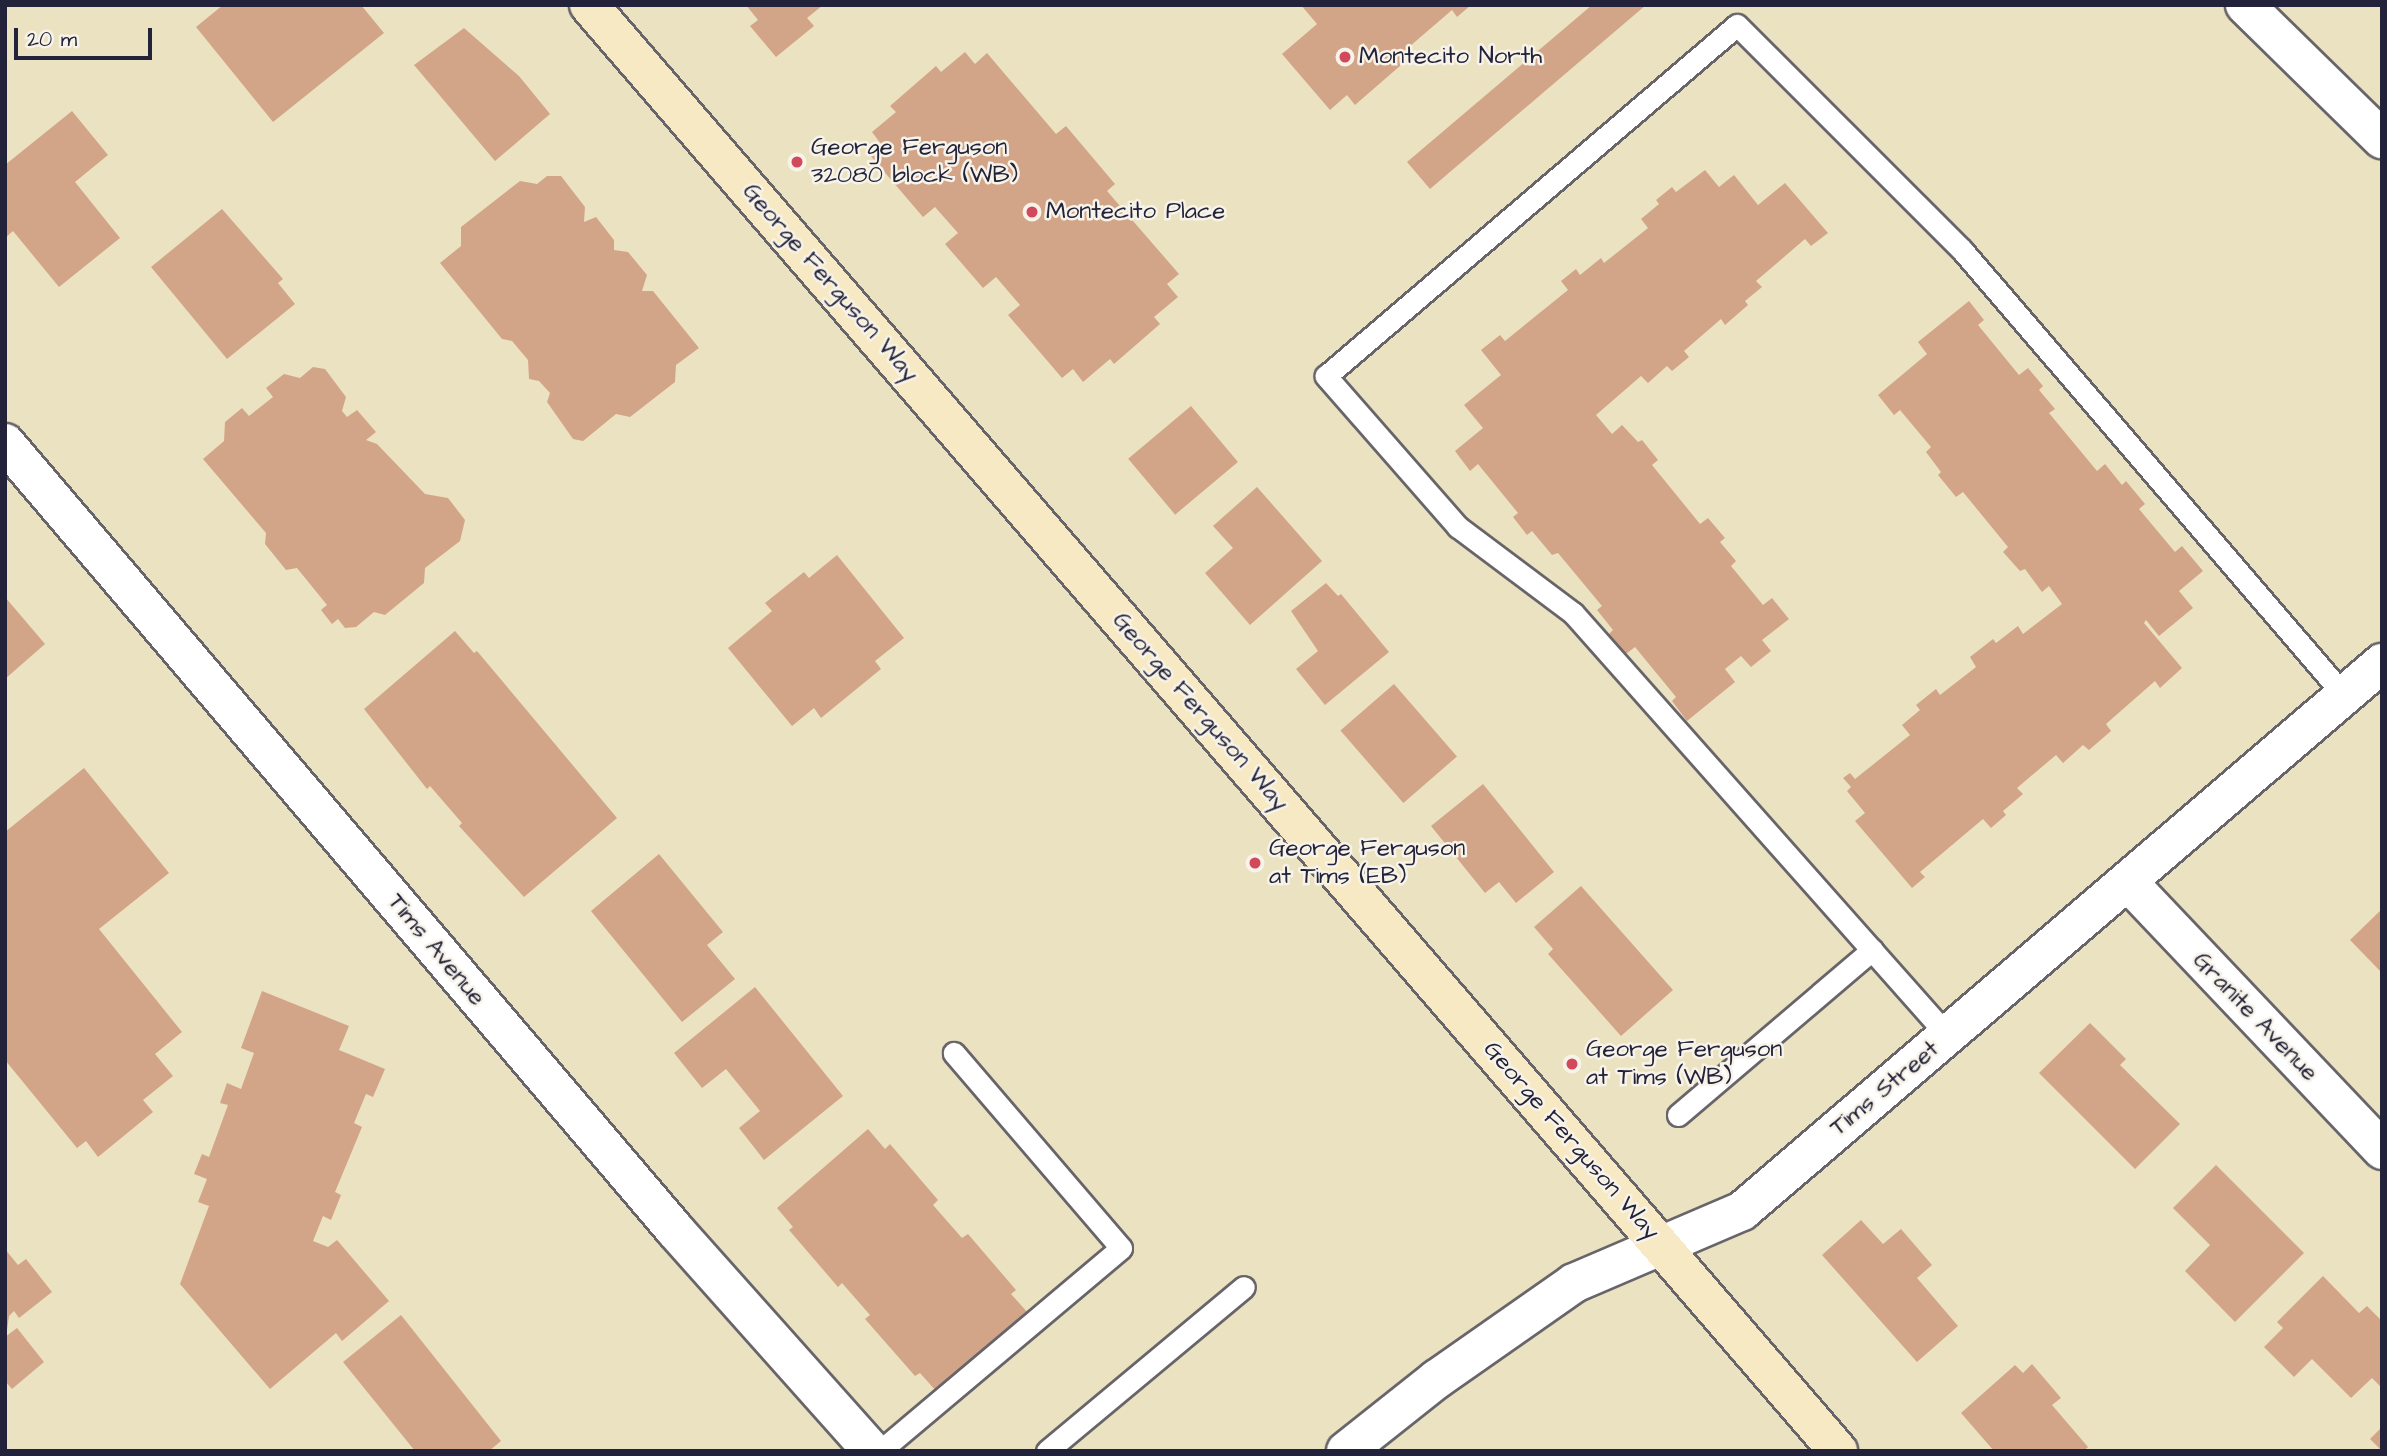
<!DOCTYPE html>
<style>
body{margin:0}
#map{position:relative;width:2387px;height:1456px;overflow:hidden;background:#ebe2c1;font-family:"Architects Daughter",sans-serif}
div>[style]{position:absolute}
.building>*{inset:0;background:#d3a588;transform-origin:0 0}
.roads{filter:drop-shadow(2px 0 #68656a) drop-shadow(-2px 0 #68656a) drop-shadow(0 2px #68656a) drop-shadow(0 -2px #68656a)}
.lane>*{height:21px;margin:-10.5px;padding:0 10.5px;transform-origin:10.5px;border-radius:10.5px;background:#fff}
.street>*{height:38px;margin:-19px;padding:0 19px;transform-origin:19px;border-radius:19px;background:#fff}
.secondary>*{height:38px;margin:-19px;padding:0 19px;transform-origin:19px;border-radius:19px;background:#f7e9c3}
.dots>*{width:19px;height:19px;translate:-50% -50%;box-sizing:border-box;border:4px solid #f7f3e8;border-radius:50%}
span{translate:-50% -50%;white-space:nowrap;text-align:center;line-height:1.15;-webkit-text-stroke:5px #f7f3e8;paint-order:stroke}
.poi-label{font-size:24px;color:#22223b}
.left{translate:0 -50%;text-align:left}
.street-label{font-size:24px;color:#22223b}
.frame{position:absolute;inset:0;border:7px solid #22223b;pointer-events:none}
.scale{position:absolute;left:14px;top:28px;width:138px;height:32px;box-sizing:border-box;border:4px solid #22223b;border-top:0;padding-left:9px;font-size:21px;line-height:24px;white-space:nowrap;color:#22223b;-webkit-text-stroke:5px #f7f3e8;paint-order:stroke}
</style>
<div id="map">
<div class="building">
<div style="clip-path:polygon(223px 5px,361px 5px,384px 33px,273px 122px,196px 27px)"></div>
<div style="clip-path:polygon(746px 5px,823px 5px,807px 18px,814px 26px,776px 57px,750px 26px,758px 20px)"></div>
<div style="clip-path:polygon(1301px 5px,1471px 5px,1457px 17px,1452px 10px,1402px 53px,1408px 59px,1355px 105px,1347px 95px,1330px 110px,1282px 54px,1317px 24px)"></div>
<div style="clip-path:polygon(1592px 5px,1646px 5px,1430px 189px,1407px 162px)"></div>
<div style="clip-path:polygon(464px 28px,519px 76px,550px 114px,495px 161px,414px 65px)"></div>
<div style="clip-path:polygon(965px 52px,975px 64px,987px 53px,1056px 134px,1066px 126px,1115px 184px,1107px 191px,1179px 274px,1167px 284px,1178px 297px,1154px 317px,1160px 324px,1114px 364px,1110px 359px,1083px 382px,1073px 369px,1062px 378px,1008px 315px,1020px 305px,996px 277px,983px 288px,945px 244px,958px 233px,935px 207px,923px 217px,869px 154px,881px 144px,872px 132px,896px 112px,890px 106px,936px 66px,941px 72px)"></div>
<div style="clip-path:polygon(72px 111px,108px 155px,75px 182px,120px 238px,59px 287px,13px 231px,5px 238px,5px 165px)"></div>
<div style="clip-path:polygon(1705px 170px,1719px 187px,1734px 175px,1758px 205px,1785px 183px,1828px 233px,1811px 246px,1805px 239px,1756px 281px,1762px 287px,1745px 301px,1748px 305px,1725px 325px,1721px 319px,1684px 351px,1689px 357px,1672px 371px,1667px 366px,1648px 383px,1641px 376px,1596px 415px,1612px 434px,1622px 425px,1638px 442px,1642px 440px,1658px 460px,1652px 465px,1700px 524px,1708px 518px,1725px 538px,1720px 542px,1736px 561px,1731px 566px,1763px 605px,1772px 598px,1789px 619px,1762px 640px,1771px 651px,1751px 667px,1741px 656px,1725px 669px,1735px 682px,1687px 721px,1672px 701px,1676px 697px,1635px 647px,1626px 654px,1609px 634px,1613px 630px,1597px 610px,1602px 606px,1558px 553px,1552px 555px,1532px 531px,1527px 535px,1513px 517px,1518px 513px,1478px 464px,1470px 471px,1455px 451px,1483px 428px,1464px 405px,1501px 375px,1481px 350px,1500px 335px,1505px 341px,1568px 290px,1561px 281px,1576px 269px,1580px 275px,1601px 258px,1604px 263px,1648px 228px,1641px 219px,1659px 204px,1656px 200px,1672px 187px,1676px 192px)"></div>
<div style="clip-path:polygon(547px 176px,561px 176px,585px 207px,584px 222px,596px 217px,614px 240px,614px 250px,628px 252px,647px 275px,642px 291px,653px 291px,699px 348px,676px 365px,675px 382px,630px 417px,616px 414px,583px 441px,573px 439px,547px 402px,550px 393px,539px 381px,529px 379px,528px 360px,512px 341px,502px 339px,440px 263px,461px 246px,461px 227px,520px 181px,537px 184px)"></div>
<div style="clip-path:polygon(222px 209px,283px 279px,278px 283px,295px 304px,227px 359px,151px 267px)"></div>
<div style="clip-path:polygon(1969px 301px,1984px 320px,1978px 325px,2019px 375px,2028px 368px,2043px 386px,2039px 390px,2055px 409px,2049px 413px,2097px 471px,2105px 464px,2122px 485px,2126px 481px,2145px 504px,2139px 509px,2175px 552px,2182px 546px,2203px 571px,2179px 591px,2193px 608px,2159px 636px,2146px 620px,2144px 623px,2182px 668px,2160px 688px,2155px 681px,2106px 724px,2111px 731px,2089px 750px,2083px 745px,2063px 763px,2056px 755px,2017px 788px,2023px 794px,2003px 811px,2006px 815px,1991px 828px,1983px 819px,1920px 872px,1925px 877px,1912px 888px,1855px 821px,1865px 813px,1847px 791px,1851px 787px,1843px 778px,1850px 773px,1855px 779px,1910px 735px,1902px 725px,1920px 710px,1916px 705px,1936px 689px,1940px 695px,1976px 667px,1970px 657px,1993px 639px,1996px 643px,2018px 626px,2023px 634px,2062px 604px,2049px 586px,2042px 592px,2025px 569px,2020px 571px,2003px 552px,2008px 547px,1963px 492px,1956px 497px,1938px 475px,1941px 472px,1926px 452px,1931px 447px,1900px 410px,1894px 415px,1878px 395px,1927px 354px,1918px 342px)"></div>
<div style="clip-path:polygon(313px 367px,325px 369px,346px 397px,342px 411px,347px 417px,357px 410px,376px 432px,366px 440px,377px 444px,425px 494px,448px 498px,465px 520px,460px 541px,425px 568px,424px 583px,385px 615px,374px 612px,356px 627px,345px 628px,338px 619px,332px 624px,321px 610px,327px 605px,297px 568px,286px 570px,265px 544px,266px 533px,203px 459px,224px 441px,225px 422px,242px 408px,249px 416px,273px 397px,266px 388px,284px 374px,300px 378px)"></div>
<div style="left:1191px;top:406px;width:73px;height:82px;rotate:50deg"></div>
<div style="clip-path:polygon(1257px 487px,1322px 561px,1250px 625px,1205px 573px,1233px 548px,1213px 526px)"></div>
<div style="clip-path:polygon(837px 555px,904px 638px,875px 661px,881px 669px,821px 718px,814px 708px,792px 726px,728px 648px,772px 611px,765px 603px,804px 572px,809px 578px)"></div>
<div style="clip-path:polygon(1326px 583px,1338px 596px,1341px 594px,1389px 652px,1325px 705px,1296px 669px,1318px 651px,1291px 611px)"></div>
<div style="clip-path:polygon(5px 597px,45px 644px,5px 679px)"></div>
<div style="clip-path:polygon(455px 631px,474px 653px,477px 651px,617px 818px,524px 897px,459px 826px,462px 823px,430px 786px,427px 789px,364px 709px)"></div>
<div style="left:1394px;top:684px;width:96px;height:71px;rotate:49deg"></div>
<div style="clip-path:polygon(84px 768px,169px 873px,99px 929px,182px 1032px,155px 1054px,173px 1076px,143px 1100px,153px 1112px,98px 1157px,86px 1141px,77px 1148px,5px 1060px,5px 832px)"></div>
<div style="clip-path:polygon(1483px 784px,1554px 872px,1516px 903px,1499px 882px,1485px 893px,1431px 826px)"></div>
<div style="clip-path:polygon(659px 854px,723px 932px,707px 945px,735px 979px,682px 1022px,591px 911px)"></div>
<div style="clip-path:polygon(1581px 886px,1673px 990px,1621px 1036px,1548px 954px,1553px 949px,1534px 927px)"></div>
<div style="clip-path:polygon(2382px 909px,2382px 973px,2350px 940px)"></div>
<div style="clip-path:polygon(755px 987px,843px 1096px,764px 1160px,739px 1128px,760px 1111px,726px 1069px,702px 1088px,674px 1053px)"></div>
<div style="clip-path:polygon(262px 991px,349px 1026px,339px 1050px,385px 1069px,373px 1097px,366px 1094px,354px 1123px,362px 1127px,335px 1192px,341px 1195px,331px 1220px,323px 1216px,313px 1241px,328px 1247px,337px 1240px,389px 1301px,342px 1341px,336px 1333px,270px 1389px,180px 1284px,209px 1206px,198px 1202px,207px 1179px,194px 1174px,202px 1154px,209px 1157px,228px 1105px,220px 1103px,227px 1083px,241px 1089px,254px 1053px,241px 1048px)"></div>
<div style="clip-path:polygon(2090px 1023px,2126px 1059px,2120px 1065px,2180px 1124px,2135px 1169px,2039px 1073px)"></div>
<div style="clip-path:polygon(868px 1129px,885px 1149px,890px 1144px,938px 1200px,933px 1205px,962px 1238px,968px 1234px,1016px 1290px,1011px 1294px,1028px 1313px,937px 1392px,920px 1373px,915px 1376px,865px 1319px,870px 1315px,842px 1283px,838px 1287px,789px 1230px,793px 1227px,777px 1208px)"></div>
<div style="clip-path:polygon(2216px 1165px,2304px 1253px,2235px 1322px,2185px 1271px,2210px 1245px,2173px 1208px)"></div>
<div style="clip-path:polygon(1861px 1220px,1883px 1244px,1901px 1229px,1932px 1265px,1917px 1278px,1958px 1326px,1917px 1362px,1822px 1255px)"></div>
<div style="clip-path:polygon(5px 1249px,18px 1265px,26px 1259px,52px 1292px,19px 1318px,14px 1311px,9px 1316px,7px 1330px)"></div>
<div style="clip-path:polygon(2323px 1276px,2359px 1313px,2367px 1306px,2382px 1321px,2382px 1388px,2372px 1378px,2351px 1398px,2312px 1359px,2294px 1377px,2264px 1347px,2283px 1328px,2277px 1322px)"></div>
<div style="clip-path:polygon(401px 1315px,501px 1441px,489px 1451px,415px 1451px,343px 1362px)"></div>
<div style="clip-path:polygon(17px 1328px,44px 1362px,12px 1389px,5px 1381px,5px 1337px)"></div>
<div style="clip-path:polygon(2032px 1364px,2061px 1398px,2052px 1405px,2088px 1447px,2084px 1451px,1994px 1451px,1961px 1413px,2015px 1365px,2023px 1373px)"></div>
<div style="clip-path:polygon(2382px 1427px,2382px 1451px,2370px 1439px)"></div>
</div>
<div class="roads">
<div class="lane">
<div style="left:1948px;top:1036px;width:565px;rotate:-131.56deg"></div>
<div style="left:1573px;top:613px;width:144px;rotate:-143.2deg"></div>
<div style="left:1458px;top:527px;width:201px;rotate:-131.2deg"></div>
<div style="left:1326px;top:376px;width:540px;rotate:-40.5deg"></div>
<div style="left:1737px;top:25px;width:318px;rotate:45deg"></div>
<div style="left:1962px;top:250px;width:586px;rotate:49.36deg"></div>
<div style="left:1678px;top:1115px;width:255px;rotate:-40.4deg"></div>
<div style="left:880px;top:1451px;width:315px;rotate:-40.1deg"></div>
<div style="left:1121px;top:1248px;width:257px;rotate:-130.6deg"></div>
<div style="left:1047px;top:1451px;width:256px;rotate:-39.8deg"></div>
</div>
<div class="street">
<div style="left:2245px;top:5px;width:192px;rotate:44.4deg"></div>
<div style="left:5px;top:443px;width:1034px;rotate:49.59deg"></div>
<div style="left:675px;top:1230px;width:296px;rotate:48.3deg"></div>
<div style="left:2129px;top:883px;width:368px;rotate:46.5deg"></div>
<div style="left:1346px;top:1451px;width:116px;rotate:-38.4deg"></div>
<div style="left:1437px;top:1379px;width:167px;rotate:-35deg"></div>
<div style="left:1574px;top:1283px;width:183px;rotate:-23.2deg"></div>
<div style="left:1742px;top:1211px;width:843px;rotate:-40.57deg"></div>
</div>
<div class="secondary">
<div style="left:589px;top:5px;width:1911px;rotate:49.18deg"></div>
</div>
</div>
<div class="dots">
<div style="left:1345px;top:57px;background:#d1495b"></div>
<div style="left:797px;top:162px;background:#d1495b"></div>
<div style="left:1032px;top:212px;background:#d1495b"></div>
<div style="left:1255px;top:863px;background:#d1495b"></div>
<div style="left:1572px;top:1064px;background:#d1495b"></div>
</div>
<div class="poi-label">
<span class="left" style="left:1359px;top:57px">Montecito North</span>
<span class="left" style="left:811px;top:162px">George Ferguson<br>32080 block (WB)</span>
<span class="left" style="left:1046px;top:212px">Montecito Place</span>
<span class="left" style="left:1269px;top:863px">George Ferguson<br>at Tims (EB)</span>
<span class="left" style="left:1586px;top:1064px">George Ferguson<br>at Tims (WB)</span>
</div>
<div class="street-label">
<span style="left:830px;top:283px;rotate:49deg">George Ferguson Way</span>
<span style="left:1200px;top:712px;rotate:49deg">George Ferguson Way</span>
<span style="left:436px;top:950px;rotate:50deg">Tims Avenue</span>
<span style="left:2255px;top:1017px;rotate:46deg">Granite Avenue</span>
<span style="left:1885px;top:1089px;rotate:-40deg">Tims Street</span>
<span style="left:1571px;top:1141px;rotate:49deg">George Ferguson Way</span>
</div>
<div class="frame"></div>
<div class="scale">20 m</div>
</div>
